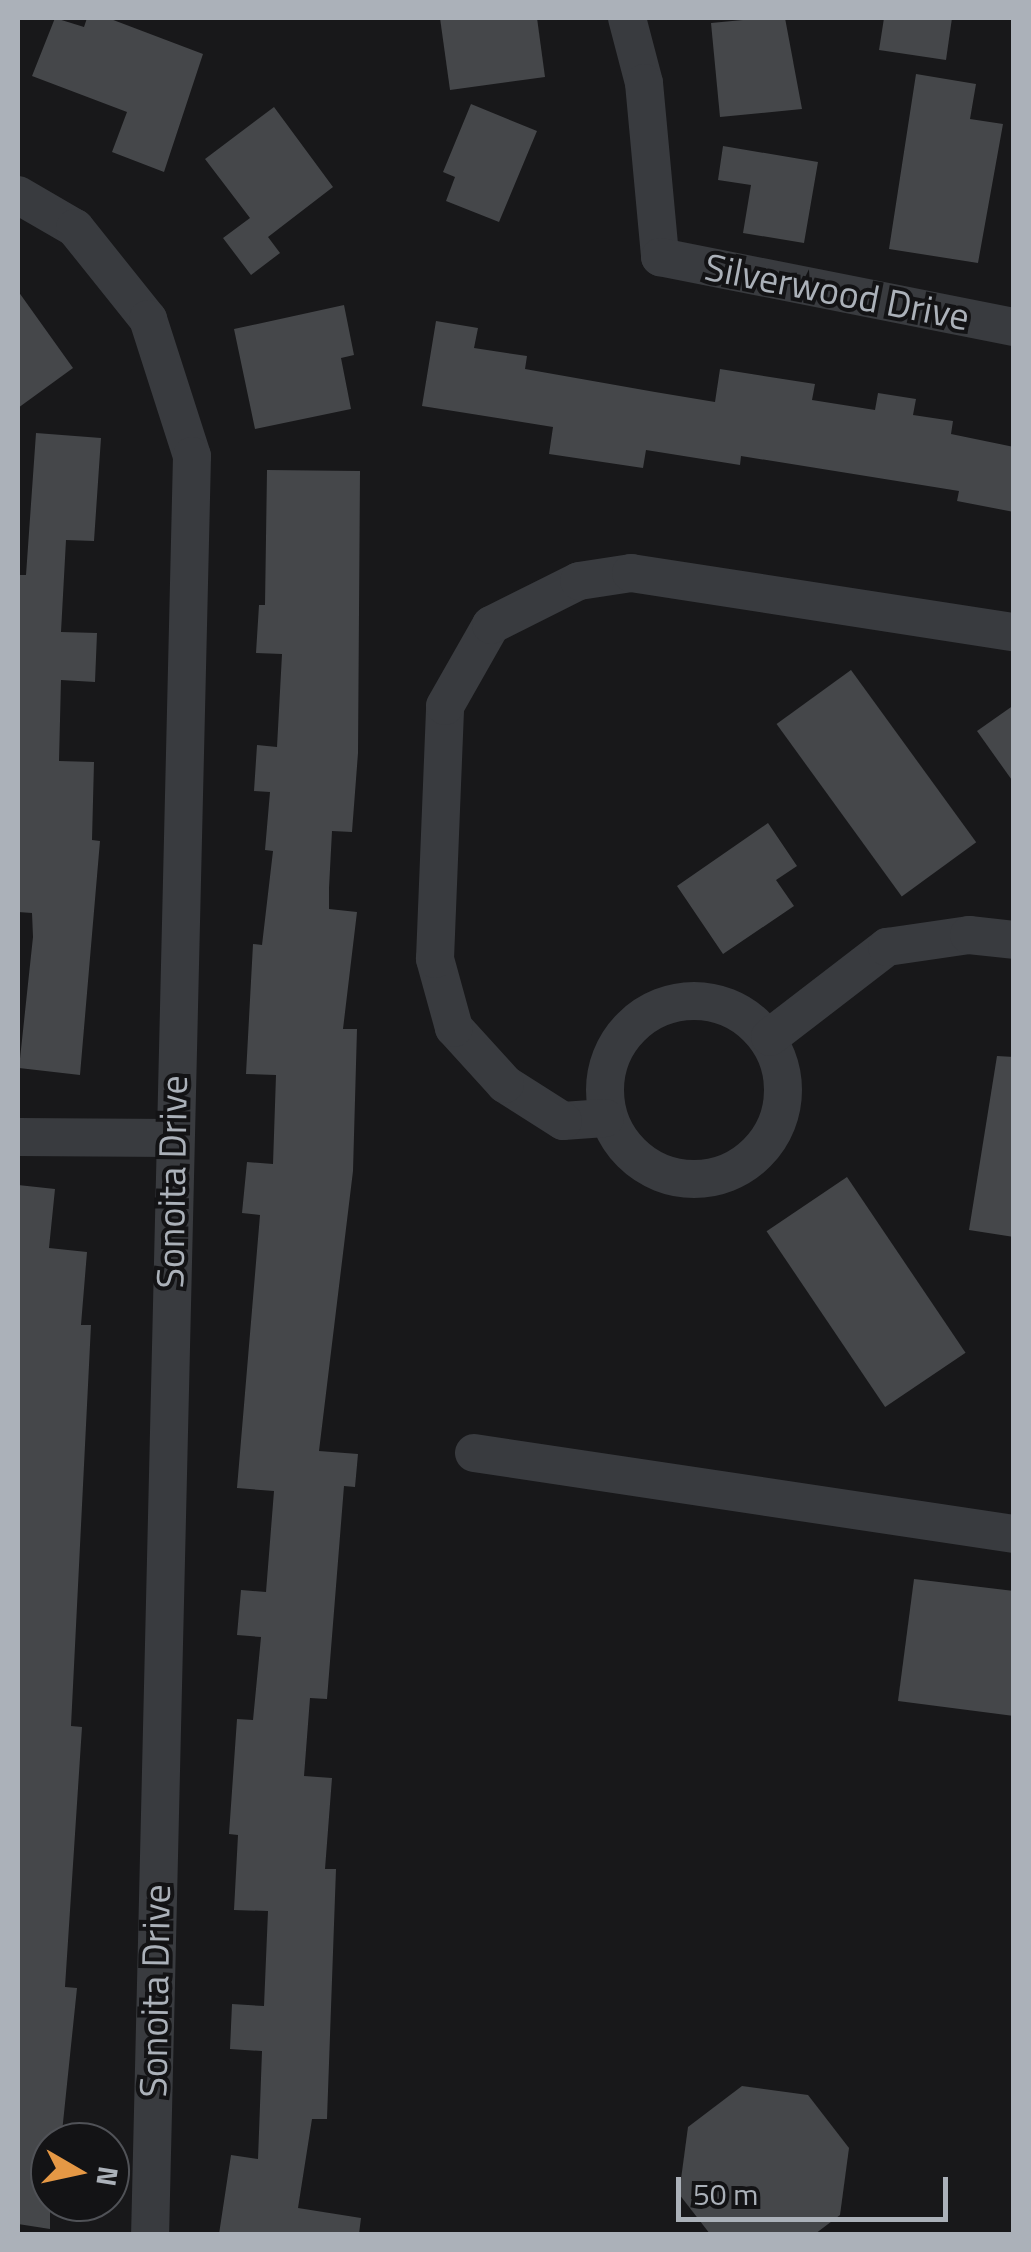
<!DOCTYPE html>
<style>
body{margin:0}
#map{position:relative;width:1031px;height:2252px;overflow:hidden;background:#18181a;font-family:"Titillium Web",sans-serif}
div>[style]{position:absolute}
.building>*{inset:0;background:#45474a;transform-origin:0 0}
.minor>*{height:38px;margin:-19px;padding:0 19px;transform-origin:19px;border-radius:19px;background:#393b3f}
.minor>.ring{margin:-19px;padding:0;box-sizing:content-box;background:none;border:38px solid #393b3f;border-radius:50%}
span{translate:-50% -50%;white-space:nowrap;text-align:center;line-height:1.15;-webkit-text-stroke:8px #131315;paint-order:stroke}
.street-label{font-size:38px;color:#abb1b9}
.frame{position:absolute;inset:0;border:20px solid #abb1b9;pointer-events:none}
.north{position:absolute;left:30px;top:2122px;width:100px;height:100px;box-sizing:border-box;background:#131315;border:2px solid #505257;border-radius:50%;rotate:99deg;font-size:28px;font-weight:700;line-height:40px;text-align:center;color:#abb1b9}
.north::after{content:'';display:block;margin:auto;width:35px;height:45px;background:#e59845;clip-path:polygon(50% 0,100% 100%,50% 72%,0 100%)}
.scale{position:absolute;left:676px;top:2177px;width:272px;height:45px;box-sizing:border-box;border:5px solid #abb1b9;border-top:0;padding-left:12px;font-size:30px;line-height:35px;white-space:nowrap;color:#abb1b9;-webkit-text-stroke:8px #131315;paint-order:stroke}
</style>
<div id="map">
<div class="building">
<div style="clip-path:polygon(55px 18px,84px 27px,87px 18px,108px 18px,203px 54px,164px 172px,112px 152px,127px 112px,32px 76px)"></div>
<div style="clip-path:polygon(440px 18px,537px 18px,545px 77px,450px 90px)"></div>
<div style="clip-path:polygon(764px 18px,785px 18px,802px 109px,720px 117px,711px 23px)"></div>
<div style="clip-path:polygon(884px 18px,952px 18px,946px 60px,879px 50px)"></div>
<div style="clip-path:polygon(916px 74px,976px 84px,970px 119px,1003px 124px,978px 263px,889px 249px)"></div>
<div style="clip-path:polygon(471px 104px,537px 131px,499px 222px,446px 201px,455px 177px,443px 172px)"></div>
<div style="clip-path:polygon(274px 107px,333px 187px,268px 237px,280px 253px,251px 275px,223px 238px,250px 218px,205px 159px)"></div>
<div style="clip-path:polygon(723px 146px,818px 162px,804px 243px,743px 233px,751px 185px,718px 180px)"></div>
<div style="clip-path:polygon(18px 291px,73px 368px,18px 408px)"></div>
<div style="clip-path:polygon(344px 305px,354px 355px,341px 358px,351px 409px,255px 429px,234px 329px)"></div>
<div style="clip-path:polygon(436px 321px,478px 328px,474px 348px,527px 356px,525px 369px,655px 392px,715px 402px,720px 369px,815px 384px,812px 400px,875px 410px,878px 393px,916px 399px,913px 415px,953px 421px,951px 434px,1014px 447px,1014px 512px,957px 501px,959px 491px,741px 456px,740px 465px,646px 450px,643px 468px,549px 454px,553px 427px,422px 406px)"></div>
<div style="clip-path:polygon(36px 433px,101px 438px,94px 541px,66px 540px,61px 632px,97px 633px,95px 682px,61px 680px,59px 761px,94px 762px,92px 840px,100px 841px,80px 1075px,19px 1068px,33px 937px,32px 913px,18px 912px,18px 575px,26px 575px)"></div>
<div style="clip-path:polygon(267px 470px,360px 471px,358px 753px,352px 832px,332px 831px,329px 888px,329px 909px,357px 912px,343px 1029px,357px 1029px,353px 1171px,319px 1451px,358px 1454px,355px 1487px,344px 1486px,327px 1699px,310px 1698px,304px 1776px,332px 1778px,325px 1869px,336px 1869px,327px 2119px,312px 2119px,298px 2208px,361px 2218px,359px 2234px,219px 2234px,231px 2155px,258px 2159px,262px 2051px,230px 2049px,232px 2004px,264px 2006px,268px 1911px,234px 1910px,238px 1835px,229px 1834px,237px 1719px,253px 1720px,261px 1637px,237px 1635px,241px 1590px,266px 1592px,274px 1491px,237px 1488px,260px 1215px,242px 1213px,247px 1162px,273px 1164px,276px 1075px,246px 1074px,253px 944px,262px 945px,273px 851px,265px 850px,270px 792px,254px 791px,257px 745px,277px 747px,282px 654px,256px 653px,259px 605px,265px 605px)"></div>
<div style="left:851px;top:670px;width:213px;height:92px;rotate:54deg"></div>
<div style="clip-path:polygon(1014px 705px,1014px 783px,977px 731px)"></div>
<div style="clip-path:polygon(768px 823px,797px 866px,776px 880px,794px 906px,723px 954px,677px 886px)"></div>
<div style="clip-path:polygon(997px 1056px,1014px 1057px,1014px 1237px,969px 1230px)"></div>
<div style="left:847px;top:1177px;width:212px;height:97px;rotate:56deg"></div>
<div style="clip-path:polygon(18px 1185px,55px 1189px,49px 1248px,87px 1252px,81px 1325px,91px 1325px,71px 1726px,82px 1727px,65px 1987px,77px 1988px,61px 2142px,50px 2142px,50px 2229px,18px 2224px)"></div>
<div style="clip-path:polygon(914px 1579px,1014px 1591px,1014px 1716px,898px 1701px)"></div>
<div style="clip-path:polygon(742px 2086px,808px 2095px,849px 2148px,840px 2215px,815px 2234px,710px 2234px,679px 2194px,688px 2127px)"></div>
</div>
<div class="minor">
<div style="left:627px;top:18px;width:67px;rotate:75.3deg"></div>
<div style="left:644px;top:83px;width:175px;rotate:84.7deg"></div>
<div style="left:660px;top:257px;width:361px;rotate:11.2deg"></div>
<div style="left:18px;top:195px;width:66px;rotate:30.1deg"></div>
<div style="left:75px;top:228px;width:117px;rotate:51.3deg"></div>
<div style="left:148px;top:319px;width:144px;rotate:72.2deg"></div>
<div style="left:192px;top:456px;width:1778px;rotate:91.35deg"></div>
<div class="ring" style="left:605px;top:1001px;width:140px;height:140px"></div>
<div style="left:770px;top:1037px;width:148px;rotate:-37.6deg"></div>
<div style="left:887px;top:947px;width:83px;rotate:-8.3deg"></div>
<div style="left:969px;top:935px;width:45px;rotate:6.3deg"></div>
<div style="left:605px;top:1118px;width:42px;rotate:175.9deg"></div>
<div style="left:563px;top:1121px;width:69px;rotate:-147.5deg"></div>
<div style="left:505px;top:1084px;width:76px;rotate:-132.3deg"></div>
<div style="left:454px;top:1028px;width:72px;rotate:-105.4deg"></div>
<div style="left:435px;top:959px;width:253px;rotate:-87.7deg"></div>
<div style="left:445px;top:706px;width:93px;rotate:-60.4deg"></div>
<div style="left:491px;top:625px;width:98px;rotate:-26.6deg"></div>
<div style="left:579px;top:581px;width:53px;rotate:-8.7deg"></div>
<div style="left:631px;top:573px;width:388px;rotate:8.8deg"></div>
<div style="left:18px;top:1137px;width:154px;rotate:0.4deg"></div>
<div style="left:474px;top:1453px;width:546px;rotate:8.53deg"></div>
</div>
<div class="street-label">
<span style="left:837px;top:292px;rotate:11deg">Silverwood Drive</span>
<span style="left:172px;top:1182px;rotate:-89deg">Sonoita Drive</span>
<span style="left:155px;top:1991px;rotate:-89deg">Sonoita Drive</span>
</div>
<div class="frame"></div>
<div class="north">N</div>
<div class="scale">50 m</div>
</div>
